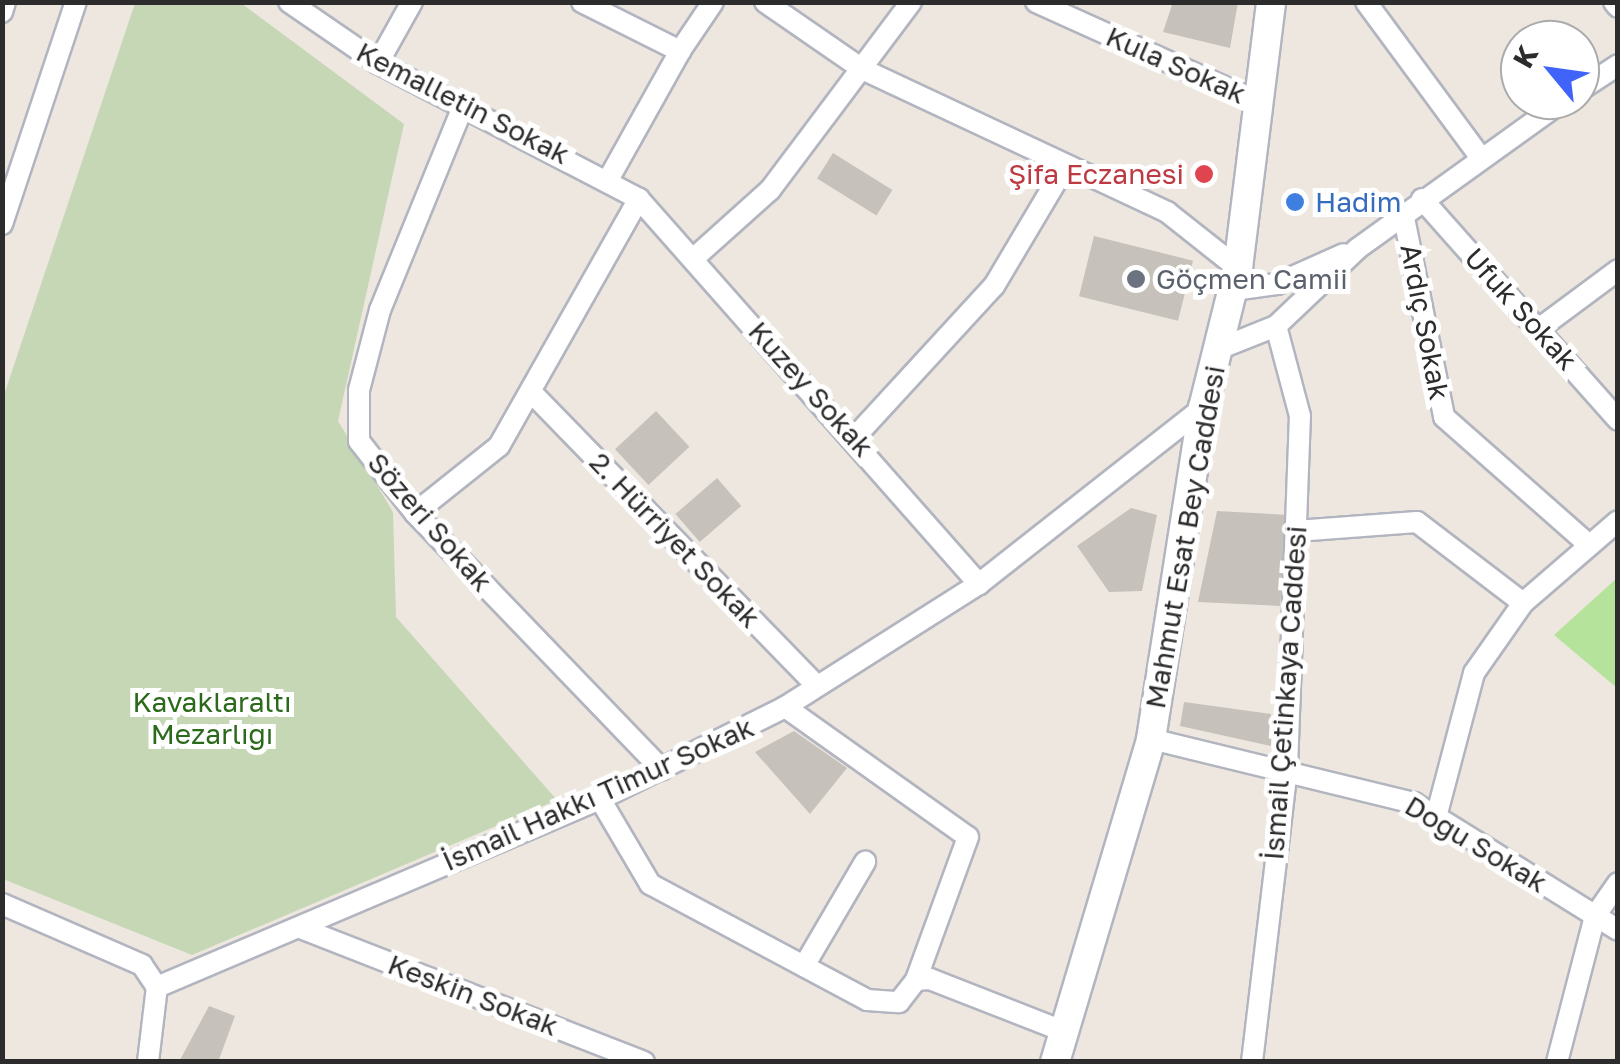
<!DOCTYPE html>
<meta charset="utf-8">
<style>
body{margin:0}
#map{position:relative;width:1620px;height:1064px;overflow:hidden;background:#ede7df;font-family:"Golos Text",sans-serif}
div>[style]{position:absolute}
.green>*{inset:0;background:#b5e39c}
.cemetery>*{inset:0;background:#c6d7b6}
.building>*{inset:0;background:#c6c1ba;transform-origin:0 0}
.roads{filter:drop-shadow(2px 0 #b2b5bf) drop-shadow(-2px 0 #b2b5bf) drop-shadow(0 2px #b2b5bf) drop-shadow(0 -2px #b2b5bf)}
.street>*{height:20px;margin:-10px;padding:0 10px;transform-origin:10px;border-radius:10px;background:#fff}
.secondary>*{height:28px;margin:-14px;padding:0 14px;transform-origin:14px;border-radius:14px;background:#fff}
.dots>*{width:28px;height:28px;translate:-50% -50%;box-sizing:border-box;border:5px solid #fff;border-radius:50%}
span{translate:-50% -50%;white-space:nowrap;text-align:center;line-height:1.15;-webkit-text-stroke:10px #fff;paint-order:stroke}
.street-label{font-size:28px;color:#2c2c2c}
.health-label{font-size:28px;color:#be3a42}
.right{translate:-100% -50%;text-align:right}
.shop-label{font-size:28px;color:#366cbe}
.left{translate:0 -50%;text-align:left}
.worship-label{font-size:28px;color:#5b616d}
.park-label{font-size:28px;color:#2c6a1b}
.frame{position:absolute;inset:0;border:5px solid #2c2c2c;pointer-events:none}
.north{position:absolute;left:1500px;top:20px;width:100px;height:100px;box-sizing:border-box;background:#fff;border:2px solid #ababab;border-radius:50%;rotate:299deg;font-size:28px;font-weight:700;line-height:40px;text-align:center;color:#2c2c2c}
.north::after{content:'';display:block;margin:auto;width:35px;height:45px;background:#4064f9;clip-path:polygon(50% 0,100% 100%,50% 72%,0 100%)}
</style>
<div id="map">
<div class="green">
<div style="clip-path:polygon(1617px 578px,1618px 687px,1617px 688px,1554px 635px)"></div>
</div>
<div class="cemetery">
<div style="clip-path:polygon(135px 3px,241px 3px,404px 124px,338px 421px,393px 512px,396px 617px,557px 800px,192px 955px,3px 879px,3px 398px)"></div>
</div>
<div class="building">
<div style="clip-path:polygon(1173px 2px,1238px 2px,1230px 48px,1163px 32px)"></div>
<div style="left:833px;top:153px;width:70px;height:30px;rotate:32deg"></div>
<div style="left:1094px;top:236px;width:102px;height:62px;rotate:14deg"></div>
<div style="left:656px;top:411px;width:49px;height:56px;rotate:47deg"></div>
<div style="left:717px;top:478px;width:37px;height:55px;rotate:49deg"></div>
<div style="clip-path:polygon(1131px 508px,1157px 515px,1142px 591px,1109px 592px,1077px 546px)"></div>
<div style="clip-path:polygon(1217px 511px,1290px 515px,1280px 606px,1198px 602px)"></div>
<div style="clip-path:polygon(1184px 702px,1271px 714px,1271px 746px,1180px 726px)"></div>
<div style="clip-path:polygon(794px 731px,847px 768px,810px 814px,755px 752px)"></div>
<div style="clip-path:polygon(209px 1006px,235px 1016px,218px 1062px,180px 1060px)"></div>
</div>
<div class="roads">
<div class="street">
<div style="left:289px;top:2px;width:108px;rotate:34.4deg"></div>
<div style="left:378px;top:63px;width:294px;rotate:27.5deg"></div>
<div style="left:639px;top:199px;width:514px;rotate:48.55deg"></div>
<div style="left:582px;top:2px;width:110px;rotate:26.6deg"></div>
<div style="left:680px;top:51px;width:59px;rotate:-56deg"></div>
<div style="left:765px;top:2px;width:118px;rotate:34.6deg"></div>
<div style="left:862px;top:69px;width:337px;rotate:25.1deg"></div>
<div style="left:1167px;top:212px;width:90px;rotate:38.3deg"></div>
<div style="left:1036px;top:2px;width:246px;rotate:24.3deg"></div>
<div style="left:1366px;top:2px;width:190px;rotate:53.6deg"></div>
<div style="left:1614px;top:2px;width:6px;rotate:51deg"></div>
<div style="left:2px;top:12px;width:10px;rotate:-73deg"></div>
<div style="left:378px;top:63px;width:70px;rotate:-60.9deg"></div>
<div style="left:1580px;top:90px;width:45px;rotate:-33.3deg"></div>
<div style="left:462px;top:109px;width:217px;rotate:112.2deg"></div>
<div style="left:380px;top:310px;width:83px;rotate:104.7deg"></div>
<div style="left:359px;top:390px;width:51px;rotate:90deg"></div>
<div style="left:359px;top:441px;width:91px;rotate:52.1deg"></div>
<div style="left:415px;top:513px;width:356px;rotate:46.1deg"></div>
<div style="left:608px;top:180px;width:148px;rotate:-60.8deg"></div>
<div style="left:1422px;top:199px;width:295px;rotate:48.4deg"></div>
<div style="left:1403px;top:213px;width:208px;rotate:78.6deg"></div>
<div style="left:1444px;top:417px;width:193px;rotate:41.4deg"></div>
<div style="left:2px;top:224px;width:234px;rotate:-71.6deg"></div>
<div style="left:693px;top:259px;width:103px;rotate:-41.9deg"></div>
<div style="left:770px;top:190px;width:235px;rotate:-53.1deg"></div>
<div style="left:1233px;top:290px;width:44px;rotate:-7.8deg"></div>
<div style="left:1277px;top:284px;width:73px;rotate:-24.1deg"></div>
<div style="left:1540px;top:328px;width:97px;rotate:-36.6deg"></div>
<div style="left:1216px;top:350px;width:65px;rotate:-21.8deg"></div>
<div style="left:1276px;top:326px;width:112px;rotate:-43.5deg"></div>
<div style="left:1357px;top:249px;width:255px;rotate:-35.7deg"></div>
<div style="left:533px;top:394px;width:407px;rotate:45.8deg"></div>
<div style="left:855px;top:437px;width:205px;rotate:-47.4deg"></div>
<div style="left:994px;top:286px;width:137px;rotate:-59.3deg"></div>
<div style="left:415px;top:513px;width:107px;rotate:-38.6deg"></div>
<div style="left:499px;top:446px;width:284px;rotate:-60.5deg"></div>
<div style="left:1296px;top:531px;width:121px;rotate:-4.3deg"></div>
<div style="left:1417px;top:522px;width:133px;rotate:37.4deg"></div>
<div style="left:785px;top:707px;width:224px;rotate:35.4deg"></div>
<div style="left:968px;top:837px;width:152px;rotate:110deg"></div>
<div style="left:1151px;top:739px;width:271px;rotate:13.7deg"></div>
<div style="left:1414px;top:803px;width:240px;rotate:31.9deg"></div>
<div style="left:600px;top:799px;width:99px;rotate:59.5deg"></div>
<div style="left:650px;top:884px;width:246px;rotate:28.1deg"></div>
<div style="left:867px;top:1000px;width:32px;rotate:4deg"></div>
<div style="left:899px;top:1002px;width:28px;rotate:-52deg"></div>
<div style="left:916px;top:980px;width:14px;rotate:-4deg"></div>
<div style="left:930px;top:979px;width:145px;rotate:21.4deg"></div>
<div style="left:1436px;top:817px;width:149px;rotate:-75.2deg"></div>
<div style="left:1474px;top:673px;width:85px;rotate:-55deg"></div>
<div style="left:1523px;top:603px;width:125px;rotate:-40.8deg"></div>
<div style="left:2px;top:904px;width:153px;rotate:23.5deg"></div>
<div style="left:142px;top:965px;width:27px;rotate:56deg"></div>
<div style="left:303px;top:929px;width:366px;rotate:21.3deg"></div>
<div style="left:804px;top:966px;width:121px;rotate:-59.6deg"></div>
<div style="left:157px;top:987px;width:481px;rotate:-23deg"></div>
<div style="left:600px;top:799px;width:207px;rotate:-26.4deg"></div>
<div style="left:785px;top:707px;width:230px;rotate:-32.4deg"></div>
<div style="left:979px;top:584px;width:285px;rotate:-38.2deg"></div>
<div style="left:148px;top:1062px;width:76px;rotate:-83.2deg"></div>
<div style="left:1252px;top:1062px;width:295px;rotate:-83.2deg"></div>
<div style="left:1287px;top:769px;width:353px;rotate:-87.9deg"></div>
<div style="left:1300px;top:416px;width:93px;rotate:-104.9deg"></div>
<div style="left:1557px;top:1062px;width:151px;rotate:-75.4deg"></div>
<div style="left:1595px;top:916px;width:40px;rotate:-55.1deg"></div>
</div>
<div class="secondary">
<div style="left:1055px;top:1062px;width:337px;rotate:-73.4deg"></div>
<div style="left:1151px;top:739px;width:335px;rotate:-81.1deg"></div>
<div style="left:1203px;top:408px;width:144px;rotate:-76deg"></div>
<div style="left:1238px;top:268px;width:268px;rotate:-82.9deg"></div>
</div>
</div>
<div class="dots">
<div style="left:1204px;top:174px;background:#e0444e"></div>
<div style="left:1295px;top:202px;background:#3f7fe0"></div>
<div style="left:1136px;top:279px;background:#6b7280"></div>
</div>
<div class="street-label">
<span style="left:1176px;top:65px;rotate:24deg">Kula Sokak</span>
<span style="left:463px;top:103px;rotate:27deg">Kemalletin Sokak</span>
<span style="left:1521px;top:309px;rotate:48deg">Ufuk Sokak</span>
<span style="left:1425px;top:322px;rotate:79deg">Ardıç Sokak</span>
<span style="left:811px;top:389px;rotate:48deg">Kuzey Sokak</span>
<span style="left:430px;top:522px;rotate:49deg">Sözeri Sokak</span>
<span style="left:1185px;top:537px;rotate:-80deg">Mahmut Esat Bey Caddesi</span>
<span style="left:675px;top:540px;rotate:46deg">2. Hürriyet Sokak</span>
<span style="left:1285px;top:693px;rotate:-86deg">İsmail Çetinkaya Caddesi</span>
<span style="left:598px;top:794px;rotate:-24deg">İsmail Hakkı Timur Sokak</span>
<span style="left:1476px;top:844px;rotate:31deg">Doğu Sokak</span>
<span style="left:473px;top:995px;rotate:21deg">Keskin Sokak</span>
</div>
<div class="health-label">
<span class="right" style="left:1184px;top:174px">Şifa Eczanesi</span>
</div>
<div class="shop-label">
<span class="left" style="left:1315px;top:202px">Hadim</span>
</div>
<div class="worship-label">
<span class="left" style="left:1156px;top:279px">Göçmen Camii</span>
</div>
<div class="park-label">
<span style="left:212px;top:718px">Kavaklaraltı<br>Mezarlığı</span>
</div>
<div class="frame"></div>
<div class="north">K</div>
</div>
